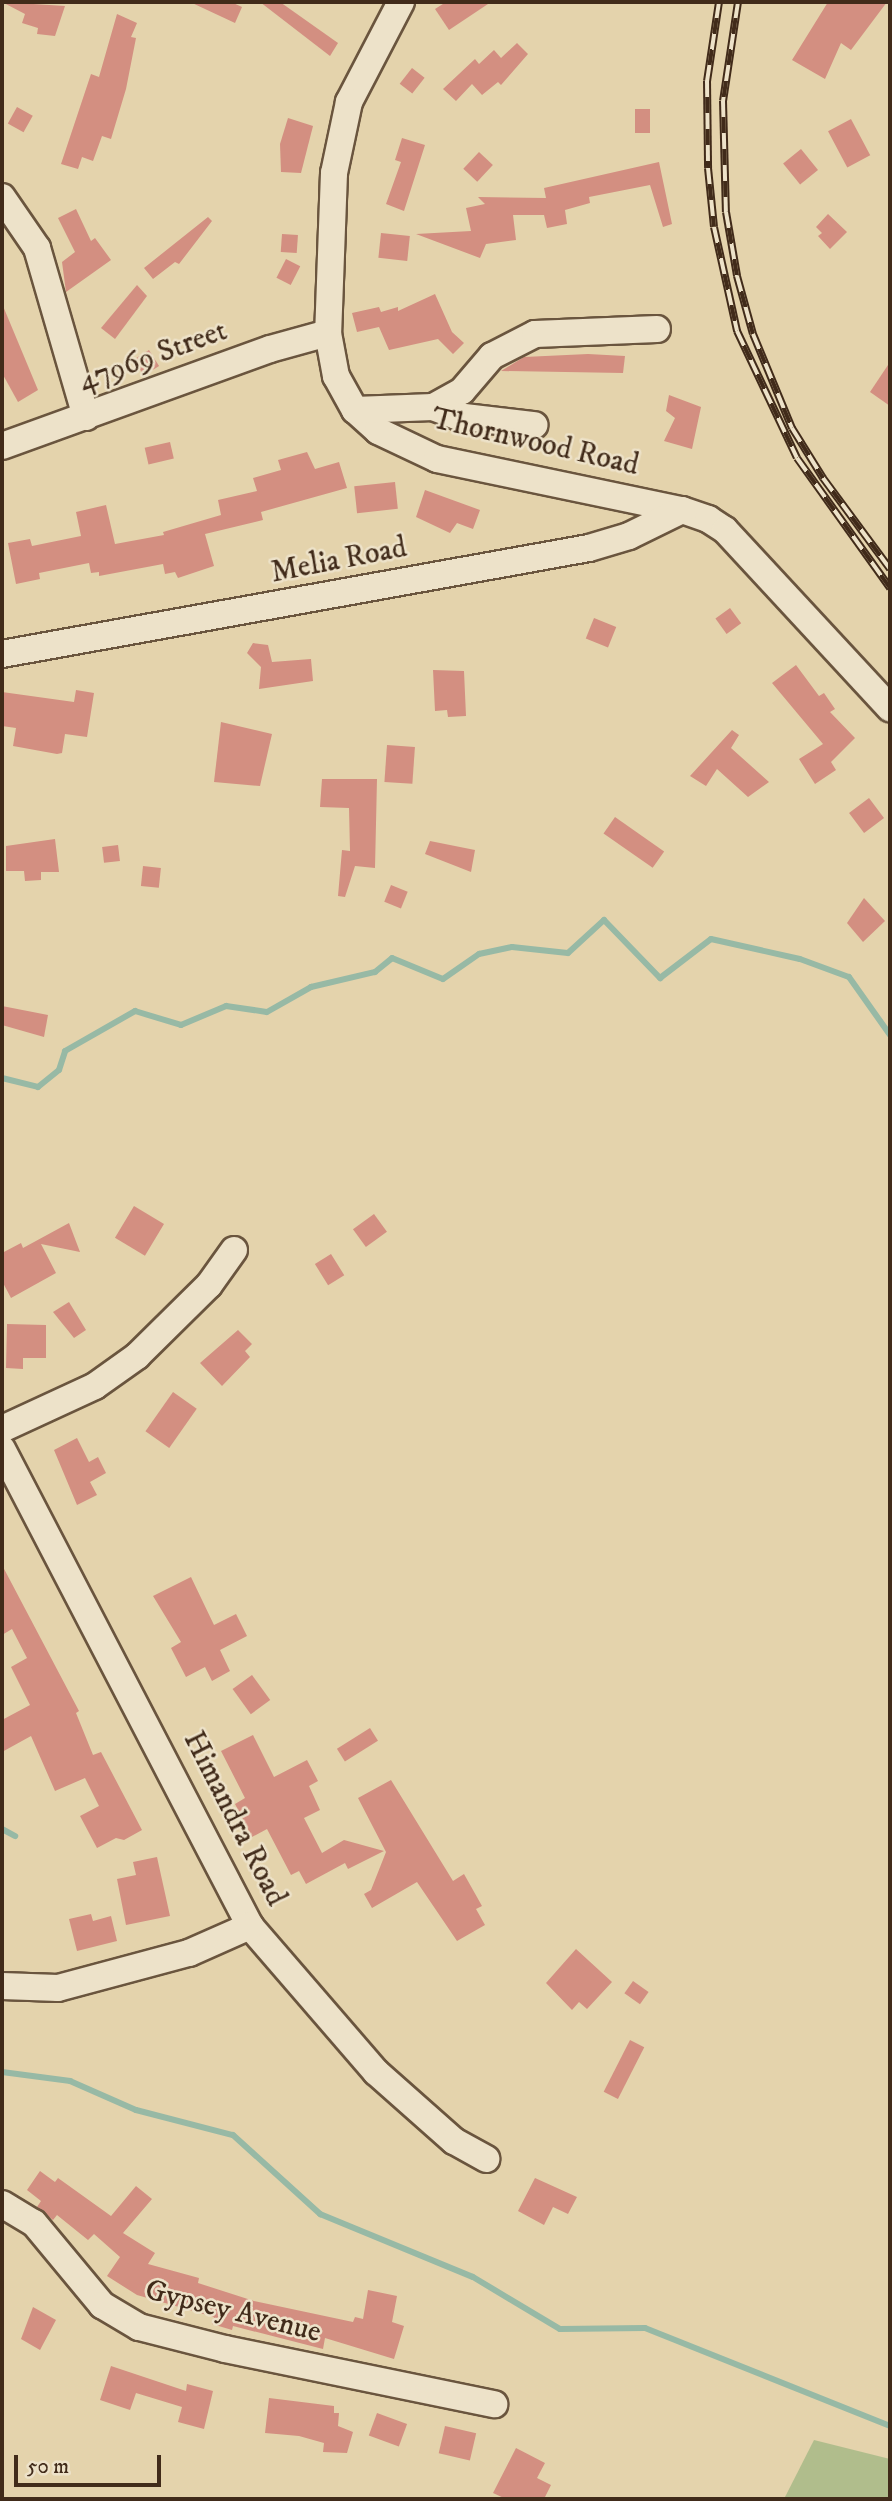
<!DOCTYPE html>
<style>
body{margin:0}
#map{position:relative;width:892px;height:2501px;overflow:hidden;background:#e4d3ac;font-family:"IM FELL DW Pica",serif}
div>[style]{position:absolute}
.green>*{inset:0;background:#b0bd8c}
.stream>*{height:6px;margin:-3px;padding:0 3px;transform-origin:3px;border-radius:3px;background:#97b9a5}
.building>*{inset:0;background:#d38f81;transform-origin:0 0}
.roads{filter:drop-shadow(2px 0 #6a553e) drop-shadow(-2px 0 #6a553e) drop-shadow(0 2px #6a553e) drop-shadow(0 -2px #6a553e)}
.minor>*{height:26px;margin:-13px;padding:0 13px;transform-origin:13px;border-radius:13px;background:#ede2c9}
.rail>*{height:8px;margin-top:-4px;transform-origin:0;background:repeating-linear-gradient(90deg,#ede2c9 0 16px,#412b1a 0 32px);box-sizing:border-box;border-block:2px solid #412b1a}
span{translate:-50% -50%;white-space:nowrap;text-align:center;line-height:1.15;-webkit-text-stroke:5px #ede2c9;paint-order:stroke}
.street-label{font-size:30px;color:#412b1a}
.frame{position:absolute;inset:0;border:4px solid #412b1a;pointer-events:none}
.scale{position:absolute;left:14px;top:2455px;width:147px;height:32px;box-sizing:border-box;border:4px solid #412b1a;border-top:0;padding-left:9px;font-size:21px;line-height:24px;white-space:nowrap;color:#412b1a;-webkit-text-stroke:5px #ede2c9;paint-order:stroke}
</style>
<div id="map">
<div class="green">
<div style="clip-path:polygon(814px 2440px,890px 2459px,890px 2499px,784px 2499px)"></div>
</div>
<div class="stream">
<div style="left:2px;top:1078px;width:37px;rotate:14deg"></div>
<div style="left:38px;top:1087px;width:27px;rotate:-39deg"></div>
<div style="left:59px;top:1070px;width:20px;rotate:-72deg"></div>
<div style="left:65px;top:1051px;width:81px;rotate:-29.7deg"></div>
<div style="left:135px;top:1011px;width:48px;rotate:16.9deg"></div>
<div style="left:181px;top:1025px;width:49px;rotate:-22.9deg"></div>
<div style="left:226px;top:1006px;width:41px;rotate:8.3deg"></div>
<div style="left:267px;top:1012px;width:51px;rotate:-29.6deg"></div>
<div style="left:311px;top:987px;width:66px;rotate:-13.2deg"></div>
<div style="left:375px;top:972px;width:22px;rotate:-39deg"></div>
<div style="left:392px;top:958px;width:55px;rotate:22.4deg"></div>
<div style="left:443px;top:979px;width:44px;rotate:-34.8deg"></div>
<div style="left:479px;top:954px;width:34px;rotate:-12deg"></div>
<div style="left:512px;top:947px;width:56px;rotate:6.1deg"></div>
<div style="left:568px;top:953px;width:49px;rotate:-42.5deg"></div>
<div style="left:604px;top:920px;width:81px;rotate:46deg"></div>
<div style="left:660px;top:978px;width:64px;rotate:-37.4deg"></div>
<div style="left:711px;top:939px;width:91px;rotate:12.7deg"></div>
<div style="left:800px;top:959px;width:52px;rotate:20.2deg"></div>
<div style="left:849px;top:977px;width:71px;rotate:54.7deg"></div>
<div style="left:2px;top:1829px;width:15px;rotate:28deg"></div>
<div style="left:2px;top:2072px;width:69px;rotate:7.5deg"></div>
<div style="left:70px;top:2081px;width:72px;rotate:23.7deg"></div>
<div style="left:136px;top:2110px;width:100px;rotate:14.5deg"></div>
<div style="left:233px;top:2135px;width:118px;rotate:42.2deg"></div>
<div style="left:320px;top:2214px;width:165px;rotate:22.4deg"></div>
<div style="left:473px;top:2277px;width:101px;rotate:30.9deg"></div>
<div style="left:560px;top:2329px;width:85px;rotate:-0.7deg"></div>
<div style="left:645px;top:2328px;width:264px;rotate:21.8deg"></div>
</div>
<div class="building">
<div style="clip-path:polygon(2px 2px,65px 6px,55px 36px,37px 34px,38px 28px,22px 23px,25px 14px)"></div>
<div style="clip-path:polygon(190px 2px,231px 2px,242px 7px,235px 23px)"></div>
<div style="clip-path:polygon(260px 2px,280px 2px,338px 43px,330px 56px)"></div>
<div style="clip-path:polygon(446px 2px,491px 2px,449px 30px,435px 9px)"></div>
<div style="clip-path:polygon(828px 2px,887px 2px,851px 50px,841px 43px,825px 79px,792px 60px)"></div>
<div style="clip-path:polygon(117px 14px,137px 23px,131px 37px,136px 38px,126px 89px,111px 139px,102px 136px,93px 161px,82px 157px,78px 169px,61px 164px,91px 74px,99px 77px)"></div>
<div style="clip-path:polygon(517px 43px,528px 54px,501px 85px,498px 82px,482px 95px,472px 84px,456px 101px,443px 89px,475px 59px,479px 64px,494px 50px,501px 58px)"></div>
<div style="left:412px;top:68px;width:16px;height:20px;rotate:38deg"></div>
<div style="left:17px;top:107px;width:18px;height:19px;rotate:29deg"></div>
<div style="left:635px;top:109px;width:15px;height:24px"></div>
<div style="clip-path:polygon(288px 118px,313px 126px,301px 173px,281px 172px,280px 144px)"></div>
<div style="left:851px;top:119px;width:41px;height:26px;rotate:62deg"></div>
<div style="clip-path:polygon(402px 138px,425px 145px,404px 211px,386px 204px,401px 162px,395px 160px)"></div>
<div style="left:801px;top:149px;width:27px;height:23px;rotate:51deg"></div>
<div style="left:479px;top:152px;width:19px;height:23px;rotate:43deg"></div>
<div style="clip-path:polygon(659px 162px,672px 224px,663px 227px,650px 185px,589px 197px,590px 203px,565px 210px,567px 224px,547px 228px,544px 215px,513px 215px,516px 240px,486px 244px,480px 258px,416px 234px,471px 231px,466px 208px,485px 204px,478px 197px,546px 198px,544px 188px)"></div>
<div style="clip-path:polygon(76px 209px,91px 241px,95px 238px,111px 260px,66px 292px,62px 262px,75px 252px,58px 218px)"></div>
<div style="clip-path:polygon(828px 214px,847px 232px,830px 249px,818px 236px,822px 233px,816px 227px)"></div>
<div style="clip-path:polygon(208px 217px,212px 221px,179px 264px,175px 262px,153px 279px,144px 268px)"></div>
<div style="left:381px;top:233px;width:29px;height:25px;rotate:6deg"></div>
<div style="left:282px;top:234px;width:16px;height:18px;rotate:4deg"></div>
<div style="left:286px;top:259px;width:16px;height:21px;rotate:27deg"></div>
<div style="clip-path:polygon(137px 285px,147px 296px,115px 339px,101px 328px)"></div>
<div style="clip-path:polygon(435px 294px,452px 332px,464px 343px,453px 354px,438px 339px,389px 350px,379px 327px,357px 332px,352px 313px,379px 307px,381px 312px,398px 307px,398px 311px)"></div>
<div style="clip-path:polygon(3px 306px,38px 390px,18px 402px,2px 373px)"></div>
<div style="left:149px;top:350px;width:19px;height:18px;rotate:58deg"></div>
<div style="clip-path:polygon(588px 354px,625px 356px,623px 373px,501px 371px,524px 357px)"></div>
<div style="clip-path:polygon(890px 362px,890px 406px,870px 392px)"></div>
<div style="clip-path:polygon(669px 395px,701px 407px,692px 449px,664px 441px,675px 418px,666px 411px)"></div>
<div style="left:170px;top:442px;width:17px;height:26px;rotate:77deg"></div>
<div style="clip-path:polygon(307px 452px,315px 469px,339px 462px,347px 488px,261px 512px,263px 520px,205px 534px,214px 566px,178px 578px,175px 572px,165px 574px,163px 564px,99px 576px,99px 572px,91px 573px,89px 563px,39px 573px,40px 579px,16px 584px,8px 543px,30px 539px,32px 546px,81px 536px,76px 512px,106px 505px,115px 544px,164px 535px,163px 532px,221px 515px,218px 500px,257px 491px,253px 478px,281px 470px,278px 460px)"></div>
<div style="left:395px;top:482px;width:27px;height:41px;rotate:84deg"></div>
<div style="clip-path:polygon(425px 490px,480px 510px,473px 529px,457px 523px,450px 533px,416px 517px)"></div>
<div style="left:730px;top:608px;width:19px;height:18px;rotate:54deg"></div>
<div style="left:594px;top:618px;width:24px;height:22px;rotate:22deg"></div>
<div style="clip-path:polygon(253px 643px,268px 645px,272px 662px,311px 659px,313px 681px,259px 689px,261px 667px,247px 653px)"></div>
<div style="clip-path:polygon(796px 665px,819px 696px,824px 693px,835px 709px,830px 712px,855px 738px,831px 762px,836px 770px,815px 784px,799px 759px,823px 744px,772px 683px)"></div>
<div style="clip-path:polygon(433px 670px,464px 671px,466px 716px,448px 717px,447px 710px,435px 711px)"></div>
<div style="clip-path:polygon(76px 690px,94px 693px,87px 737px,65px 734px,62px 753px,57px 754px,13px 746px,16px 728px,2px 726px,2px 692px,74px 702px)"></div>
<div style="clip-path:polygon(221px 722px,272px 734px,260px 786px,214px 782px)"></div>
<div style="clip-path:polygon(732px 730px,739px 735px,731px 748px,769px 782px,748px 797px,717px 769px,706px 786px,690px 776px)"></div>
<div style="left:387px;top:745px;width:28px;height:37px;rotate:4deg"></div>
<div style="clip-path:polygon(322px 779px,377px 779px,375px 868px,355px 866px,345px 897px,338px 896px,342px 850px,350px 851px,349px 808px,320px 807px)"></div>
<div style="left:869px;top:798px;width:25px;height:25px;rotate:53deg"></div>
<div style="left:615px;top:817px;width:60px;height:20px;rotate:35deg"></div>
<div style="clip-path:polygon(55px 839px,59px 872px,41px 872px,41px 880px,25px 881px,24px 871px,6px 871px,6px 846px)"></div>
<div style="clip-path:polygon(430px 841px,475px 850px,471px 872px,425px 854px)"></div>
<div style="left:118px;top:845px;width:16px;height:16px;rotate:83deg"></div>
<div style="left:143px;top:866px;width:18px;height:20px;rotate:6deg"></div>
<div style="left:391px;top:885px;width:18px;height:18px;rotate:22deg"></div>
<div style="clip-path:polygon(864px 898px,885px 921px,863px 942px,847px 923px)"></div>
<div style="clip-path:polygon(2px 1006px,48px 1015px,44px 1037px,2px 1025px)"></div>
<div style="left:134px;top:1206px;width:35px;height:37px;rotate:31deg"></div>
<div style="left:374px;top:1214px;width:22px;height:26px;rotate:54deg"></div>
<div style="clip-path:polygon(69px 1223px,80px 1252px,41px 1244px,56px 1273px,11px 1298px,2px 1281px,2px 1253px,21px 1243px,23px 1248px)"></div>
<div style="left:331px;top:1254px;width:25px;height:19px;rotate:58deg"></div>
<div style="clip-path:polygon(69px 1302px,86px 1330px,74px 1338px,53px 1312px)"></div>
<div style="clip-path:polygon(7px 1324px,46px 1325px,46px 1358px,23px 1358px,23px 1369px,6px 1368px)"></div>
<div style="clip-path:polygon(238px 1330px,252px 1344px,245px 1351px,250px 1357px,222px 1386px,200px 1363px)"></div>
<div style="left:173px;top:1392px;width:29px;height:48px;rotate:35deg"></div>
<div style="clip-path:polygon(77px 1438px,89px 1462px,98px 1457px,106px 1473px,90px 1482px,97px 1495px,77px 1505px,54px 1450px)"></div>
<div style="clip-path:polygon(2px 1565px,79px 1711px,76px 1713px,93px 1755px,101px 1752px,142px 1830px,124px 1840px,116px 1838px,97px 1848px,80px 1816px,99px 1806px,85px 1778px,55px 1791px,31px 1736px,2px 1752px,2px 1720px,30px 1705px,11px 1667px,27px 1658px,12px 1629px,2px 1635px)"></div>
<div style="clip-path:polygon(191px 1577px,214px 1625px,236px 1614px,247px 1636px,220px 1650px,230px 1671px,212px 1681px,205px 1667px,186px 1677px,171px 1648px,181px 1642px,153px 1596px)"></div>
<div style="left:252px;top:1675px;width:31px;height:24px;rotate:54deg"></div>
<div style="left:370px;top:1728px;width:15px;height:39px;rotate:58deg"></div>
<div style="clip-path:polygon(253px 1735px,274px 1777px,307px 1760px,318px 1781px,309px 1786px,320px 1810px,304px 1818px,322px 1853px,344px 1840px,384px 1851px,348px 1869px,345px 1863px,306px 1884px,299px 1871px,291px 1875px,267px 1829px,252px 1837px,235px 1804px,245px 1798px,221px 1751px)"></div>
<div style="clip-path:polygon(391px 1780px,453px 1881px,464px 1874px,482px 1906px,476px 1909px,485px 1925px,457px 1941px,417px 1882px,372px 1908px,364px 1894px,371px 1890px,386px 1852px,358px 1798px)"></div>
<div style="clip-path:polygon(157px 1857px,170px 1916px,126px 1925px,117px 1879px,136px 1875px,133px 1862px)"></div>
<div style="clip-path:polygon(91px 1914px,93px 1921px,111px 1916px,117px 1941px,77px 1951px,69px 1919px)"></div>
<div style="clip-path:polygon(576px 1949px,612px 1982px,587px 2009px,579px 2002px,572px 2010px,546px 1983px)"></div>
<div style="left:633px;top:1981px;width:19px;height:15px;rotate:35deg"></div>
<div style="left:630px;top:2040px;width:16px;height:58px;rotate:27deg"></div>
<div style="clip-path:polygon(40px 2171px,55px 2182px,58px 2178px,111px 2216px,136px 2186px,152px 2199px,123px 2233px,155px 2253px,148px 2264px,199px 2278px,198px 2283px,254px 2301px,353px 2322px,355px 2317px,363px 2319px,368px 2290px,397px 2296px,392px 2322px,404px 2326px,394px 2359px,325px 2338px,323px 2349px,233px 2326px,232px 2330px,212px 2324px,214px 2317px,137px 2295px,107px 2276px,120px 2257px,94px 2234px,88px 2240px,57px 2215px,53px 2220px,37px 2207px,41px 2201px,27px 2190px)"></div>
<div style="clip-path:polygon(535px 2178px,577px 2197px,568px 2214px,553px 2207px,544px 2225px,518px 2211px)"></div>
<div style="clip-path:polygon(33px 2307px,56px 2320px,40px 2350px,21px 2339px)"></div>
<div style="clip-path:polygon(111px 2366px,186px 2391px,187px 2384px,213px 2391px,204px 2429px,178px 2422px,182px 2407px,136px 2393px,130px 2410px,100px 2400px)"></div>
<div style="clip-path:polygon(269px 2398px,334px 2406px,334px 2413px,339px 2413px,338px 2426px,353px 2432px,347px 2453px,323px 2452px,324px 2443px,299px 2436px,265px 2433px)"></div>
<div style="left:377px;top:2413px;width:32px;height:24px;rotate:20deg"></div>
<div style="left:445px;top:2426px;width:32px;height:28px;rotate:13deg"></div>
<div style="clip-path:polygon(516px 2448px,545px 2463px,537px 2478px,551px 2485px,544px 2499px,506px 2499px,493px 2493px)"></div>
</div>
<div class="roads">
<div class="minor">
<div style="left:401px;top:2px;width:113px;rotate:117.5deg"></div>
<div style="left:349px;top:102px;width:73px;rotate:101.9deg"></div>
<div style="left:334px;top:173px;width:160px;rotate:92.1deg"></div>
<div style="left:328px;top:333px;width:44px;rotate:79.5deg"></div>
<div style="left:336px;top:376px;width:39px;rotate:61deg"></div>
<div style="left:355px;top:410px;width:31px;rotate:42deg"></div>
<div style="left:378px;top:431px;width:65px;rotate:25.4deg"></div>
<div style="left:437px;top:459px;width:250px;rotate:11.8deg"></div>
<div style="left:682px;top:510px;width:28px;rotate:19deg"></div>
<div style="left:708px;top:519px;width:20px;rotate:33deg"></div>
<div style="left:725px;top:530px;width:243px;rotate:47.2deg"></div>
<div style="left:2px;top:197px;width:62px;rotate:55.5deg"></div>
<div style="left:37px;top:248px;width:176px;rotate:73.8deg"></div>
<div style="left:433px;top:407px;width:25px;rotate:21deg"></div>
<div style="left:456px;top:416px;width:79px;rotate:6.6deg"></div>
<div style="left:355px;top:410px;width:78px;rotate:-2.2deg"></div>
<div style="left:433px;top:407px;width:33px;rotate:-29deg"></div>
<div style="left:462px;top:391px;width:46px;rotate:-49.4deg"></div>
<div style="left:492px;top:356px;width:48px;rotate:-27.1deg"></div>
<div style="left:535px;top:334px;width:122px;rotate:-2.3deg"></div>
<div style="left:2px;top:446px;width:285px;rotate:-19.9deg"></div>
<div style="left:270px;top:349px;width:60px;rotate:-15.4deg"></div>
<div style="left:2px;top:654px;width:596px;rotate:-10.24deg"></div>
<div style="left:589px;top:548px;width:42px;rotate:-16.7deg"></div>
<div style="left:629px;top:536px;width:59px;rotate:-26.1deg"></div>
<div style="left:2px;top:1429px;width:102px;rotate:-24.8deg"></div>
<div style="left:95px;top:1386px;width:52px;rotate:-35.5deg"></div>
<div style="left:137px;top:1356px;width:101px;rotate:-44.6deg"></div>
<div style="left:209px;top:1285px;width:43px;rotate:-54.5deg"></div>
<div style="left:2px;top:1449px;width:538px;rotate:62.53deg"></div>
<div style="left:250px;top:1926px;width:193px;rotate:49.2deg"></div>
<div style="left:376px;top:2072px;width:104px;rotate:41.5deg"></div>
<div style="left:454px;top:2141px;width:37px;rotate:29deg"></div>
<div style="left:2px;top:1986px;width:56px;rotate:2deg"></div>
<div style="left:58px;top:1988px;width:136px;rotate:-15deg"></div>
<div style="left:189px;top:1953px;width:67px;rotate:-23.9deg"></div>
<div style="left:2px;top:2204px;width:37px;rotate:31deg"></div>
<div style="left:34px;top:2223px;width:107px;rotate:50.3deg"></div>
<div style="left:102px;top:2305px;width:43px;rotate:30.7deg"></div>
<div style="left:139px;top:2327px;width:89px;rotate:14.3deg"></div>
<div style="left:225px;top:2349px;width:275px;rotate:11.6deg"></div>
</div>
</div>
<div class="rail">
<div style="left:719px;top:2px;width:80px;rotate:98.6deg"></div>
<div style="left:707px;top:81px;width:87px;rotate:89.3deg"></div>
<div style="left:708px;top:168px;width:59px;rotate:84.2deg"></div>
<div style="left:714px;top:227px;width:107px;rotate:77.5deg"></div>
<div style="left:737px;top:331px;width:140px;rotate:64.7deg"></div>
<div style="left:797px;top:458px;width:160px;rotate:54.4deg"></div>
<div style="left:738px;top:2px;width:100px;rotate:98.6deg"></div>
<div style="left:723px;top:101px;width:111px;rotate:88.5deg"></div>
<div style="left:726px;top:212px;width:65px;rotate:80.2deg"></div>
<div style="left:737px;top:276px;width:60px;rotate:74.6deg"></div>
<div style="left:753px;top:334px;width:102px;rotate:67.5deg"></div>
<div style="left:792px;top:428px;width:59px;rotate:58.2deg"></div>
<div style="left:823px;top:478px;width:113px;rotate:53.6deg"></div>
</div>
<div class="street-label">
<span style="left:153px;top:357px;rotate:-20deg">47969 Street</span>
<span style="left:535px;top:443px;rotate:13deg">Thornwood Road</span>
<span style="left:339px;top:561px;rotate:-11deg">Melia Road</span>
<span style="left:234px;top:1819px;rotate:63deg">Himandra Road</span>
<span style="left:233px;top:2312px;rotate:14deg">Gypsey Avenue</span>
</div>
<div class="frame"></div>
<div class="scale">50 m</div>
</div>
